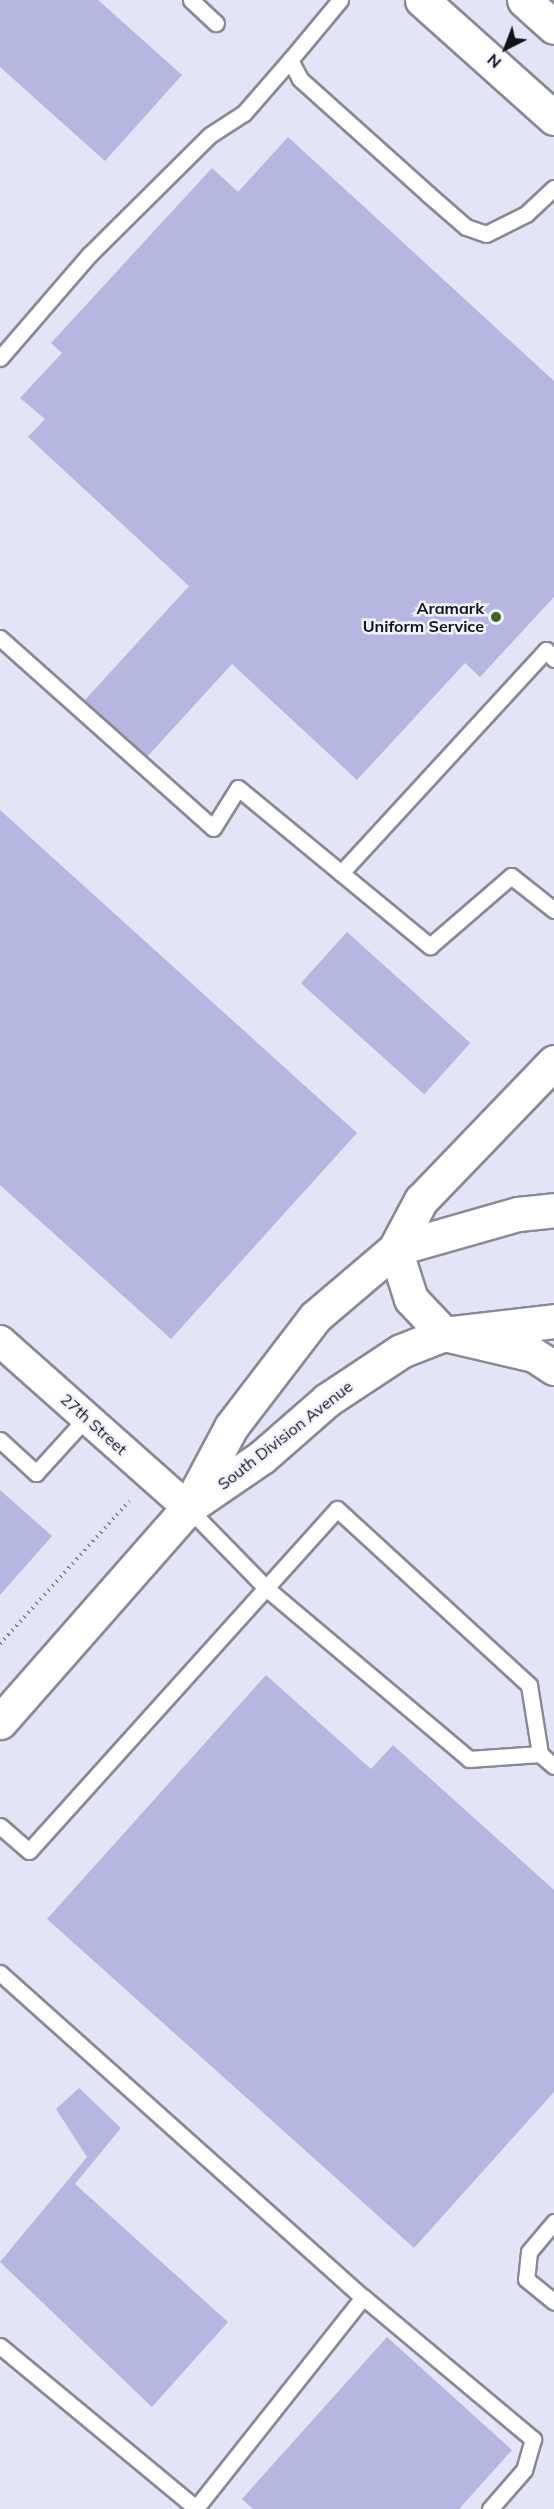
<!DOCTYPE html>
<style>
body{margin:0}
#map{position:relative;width:554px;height:2509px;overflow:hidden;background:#e3e4f5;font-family:Mulish,sans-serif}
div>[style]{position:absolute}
.building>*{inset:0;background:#b6b7e1;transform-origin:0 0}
.path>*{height:4px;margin-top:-2px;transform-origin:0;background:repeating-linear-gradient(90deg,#83848f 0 1.5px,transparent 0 6px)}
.roads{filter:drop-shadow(2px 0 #898998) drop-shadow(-2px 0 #898998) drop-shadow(0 2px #898998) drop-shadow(0 -2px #898998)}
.lane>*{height:15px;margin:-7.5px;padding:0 7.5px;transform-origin:7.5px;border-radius:7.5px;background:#fff}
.street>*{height:30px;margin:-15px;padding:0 15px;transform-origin:15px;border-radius:15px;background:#fff}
.secondary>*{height:33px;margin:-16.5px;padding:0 16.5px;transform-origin:16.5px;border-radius:16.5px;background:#fff}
.dots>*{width:16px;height:16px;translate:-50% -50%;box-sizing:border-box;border:3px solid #f1f2ff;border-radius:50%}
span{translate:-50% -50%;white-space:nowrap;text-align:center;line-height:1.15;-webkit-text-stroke:5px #f1f2ff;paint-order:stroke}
.poi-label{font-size:16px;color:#121318;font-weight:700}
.right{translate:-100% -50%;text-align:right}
.street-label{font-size:16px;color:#121318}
.north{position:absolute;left:476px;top:18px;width:60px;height:60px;-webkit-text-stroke:4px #f1f2ff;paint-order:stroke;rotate:222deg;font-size:16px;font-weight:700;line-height:24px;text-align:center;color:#121318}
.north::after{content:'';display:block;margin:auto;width:21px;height:27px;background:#121318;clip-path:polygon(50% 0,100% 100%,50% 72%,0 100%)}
</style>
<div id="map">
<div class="building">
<div style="clip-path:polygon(0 0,98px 0,182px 75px,105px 161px,0 67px)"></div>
<div style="clip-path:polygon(288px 137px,554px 381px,554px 597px,480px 677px,465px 663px,357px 780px,232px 664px,146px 758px,84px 701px,189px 586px,28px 437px,45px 419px,20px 398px,62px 353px,51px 343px,212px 168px,238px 192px)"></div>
<div style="clip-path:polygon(0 810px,357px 1133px,171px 1339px,0 1185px)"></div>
<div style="left:347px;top:932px;width:166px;height:69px;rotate:42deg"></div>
<div style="clip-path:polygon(0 1490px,52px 1536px,0 1595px)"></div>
<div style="clip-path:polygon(266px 1675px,371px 1769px,393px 1745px,554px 1890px,554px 2092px,414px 2248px,47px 1919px)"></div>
<div style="clip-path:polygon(79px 2088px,121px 2128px,75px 2184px,228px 2322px,152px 2407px,0 2262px,87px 2157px,56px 2109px)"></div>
<div style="clip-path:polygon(387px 2337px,512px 2450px,459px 2509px,253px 2509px,242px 2499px)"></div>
</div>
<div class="path">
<div style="left:0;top:1644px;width:193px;rotate:-47.9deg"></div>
</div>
<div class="roads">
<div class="lane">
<div style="left:191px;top:0;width:34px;rotate:43deg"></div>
<div style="left:340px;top:0;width:78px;rotate:129.8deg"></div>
<div style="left:290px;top:60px;width:21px;rotate:62deg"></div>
<div style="left:300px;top:79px;width:172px;rotate:41.9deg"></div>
<div style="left:428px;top:194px;width:50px;rotate:41deg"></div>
<div style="left:466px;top:227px;width:21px;rotate:19deg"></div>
<div style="left:486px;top:234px;width:45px;rotate:-26.6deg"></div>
<div style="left:526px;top:214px;width:38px;rotate:-43deg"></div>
<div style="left:0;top:358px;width:136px;rotate:-49.2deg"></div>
<div style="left:89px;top:255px;width:170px;rotate:-44.8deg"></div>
<div style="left:210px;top:135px;width:40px;rotate:-32.9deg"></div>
<div style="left:244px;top:113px;width:70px;rotate:-49deg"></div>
<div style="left:0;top:638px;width:285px;rotate:41.7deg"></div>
<div style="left:213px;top:828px;width:47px;rotate:-58deg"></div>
<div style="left:238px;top:788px;width:249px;rotate:39.5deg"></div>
<div style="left:430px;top:946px;width:107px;rotate:-40.8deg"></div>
<div style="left:511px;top:876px;width:55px;rotate:38.3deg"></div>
<div style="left:341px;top:873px;width:303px;rotate:-47.4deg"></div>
<div style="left:546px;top:650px;width:12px;rotate:48deg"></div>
<div style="left:0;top:1440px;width:49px;rotate:42.5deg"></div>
<div style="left:36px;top:1473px;width:76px;rotate:-47.7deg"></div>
<div style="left:188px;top:1508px;width:112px;rotate:45.7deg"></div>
<div style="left:266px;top:1588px;width:265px;rotate:40.1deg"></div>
<div style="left:469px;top:1759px;width:71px;rotate:-4deg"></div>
<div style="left:0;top:1826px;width:38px;rotate:41deg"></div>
<div style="left:29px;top:1851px;width:460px;rotate:-48deg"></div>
<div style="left:337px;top:1509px;width:260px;rotate:42.5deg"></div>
<div style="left:529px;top:1685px;width:70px;rotate:80.9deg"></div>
<div style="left:540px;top:1754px;width:18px;rotate:41deg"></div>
<div style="left:0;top:1973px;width:487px;rotate:41.8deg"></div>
<div style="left:363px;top:2297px;width:222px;rotate:39.9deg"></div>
<div style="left:533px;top:2439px;width:32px;rotate:106deg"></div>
<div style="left:524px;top:2470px;width:52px;rotate:131.1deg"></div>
<div style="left:554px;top:2222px;width:39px;rotate:130deg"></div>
<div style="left:529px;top:2252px;width:27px;rotate:96deg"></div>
<div style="left:526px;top:2279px;width:36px;rotate:39deg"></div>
<div style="left:0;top:2346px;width:256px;rotate:39.6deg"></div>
<div style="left:196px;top:2508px;width:269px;rotate:-51.6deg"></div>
</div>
<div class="street">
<div style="left:0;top:1341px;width:251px;rotate:41.6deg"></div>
</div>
<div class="secondary">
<div style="left:422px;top:0;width:177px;rotate:41.8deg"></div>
<div style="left:524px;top:0;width:40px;rotate:42deg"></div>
<div style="left:554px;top:1062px;width:192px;rotate:133.9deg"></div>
<div style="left:421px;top:1200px;width:55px;rotate:118deg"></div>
<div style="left:395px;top:1249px;width:52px;rotate:72.3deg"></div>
<div style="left:411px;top:1299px;width:48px;rotate:46.7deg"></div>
<div style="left:444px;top:1334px;width:92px;rotate:13.1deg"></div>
<div style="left:534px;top:1355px;width:24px;rotate:33deg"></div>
<div style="left:192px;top:1505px;width:85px;rotate:-34.4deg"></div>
<div style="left:262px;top:1457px;width:86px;rotate:-41.2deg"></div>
<div style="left:327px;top:1400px;width:89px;rotate:-33.5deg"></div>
<div style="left:401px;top:1351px;width:46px;rotate:-21.6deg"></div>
<div style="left:444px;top:1334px;width:111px;rotate:-6.7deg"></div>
<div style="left:0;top:1722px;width:285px;rotate:-48.7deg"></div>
<div style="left:188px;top:1508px;width:92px;rotate:-62deg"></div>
<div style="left:231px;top:1427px;width:138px;rotate:-52.6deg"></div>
<div style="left:315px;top:1317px;width:105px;rotate:-40.4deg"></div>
<div style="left:395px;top:1249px;width:128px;rotate:-15.9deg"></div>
<div style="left:518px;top:1214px;width:36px;rotate:-6deg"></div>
</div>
</div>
<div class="dots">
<div style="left:496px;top:617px;background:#3f641e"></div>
</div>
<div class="poi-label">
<span class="right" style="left:484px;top:617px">Aramark<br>Uniform Service</span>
</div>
<div class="street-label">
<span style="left:94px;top:1424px;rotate:42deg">27th Street</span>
<span style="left:285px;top:1435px;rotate:-38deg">South Division Avenue</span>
</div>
<div class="north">N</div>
</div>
